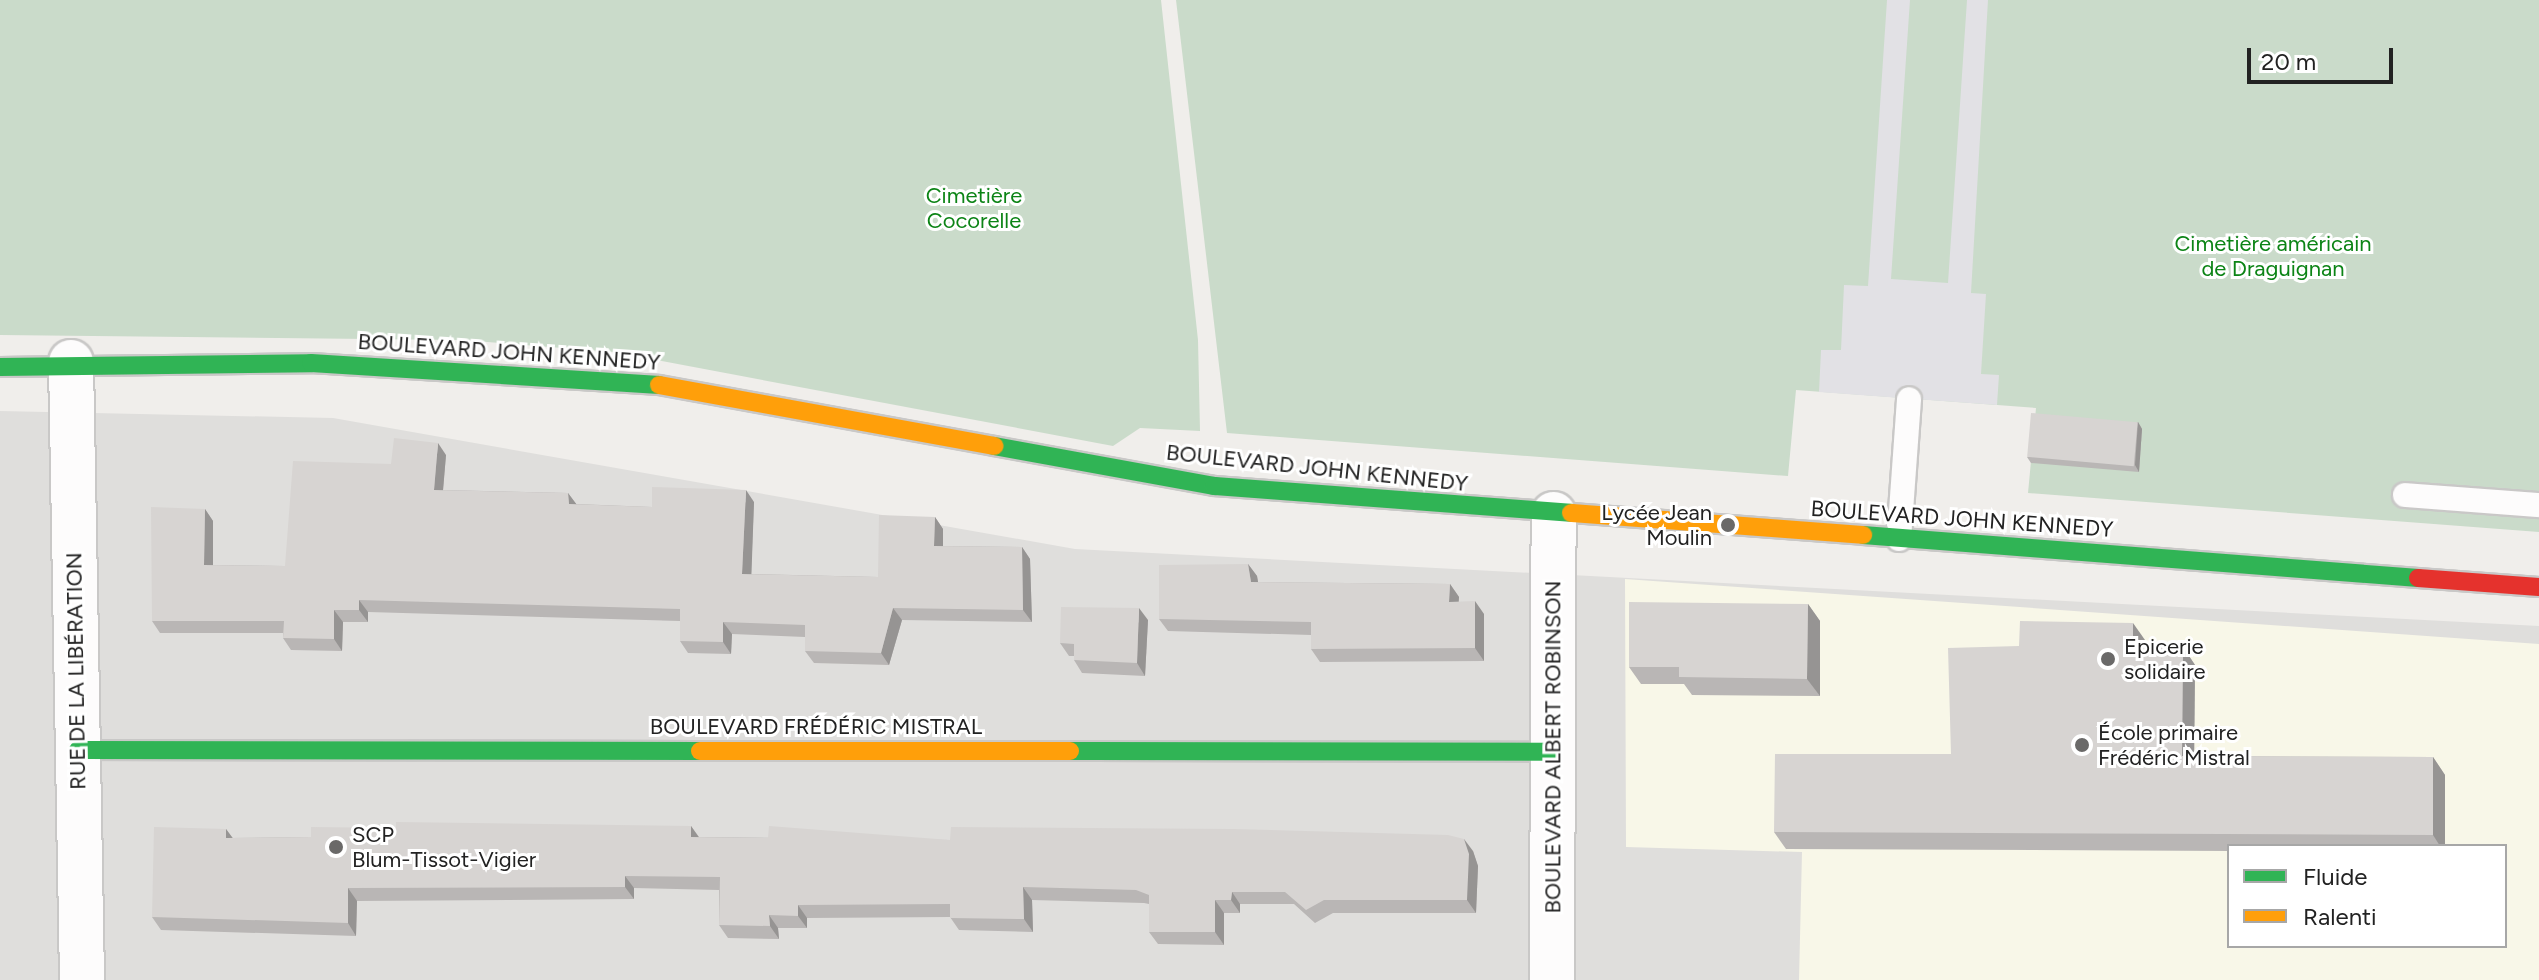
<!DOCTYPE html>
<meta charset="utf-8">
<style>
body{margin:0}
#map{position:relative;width:2539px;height:980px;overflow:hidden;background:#f0eeeb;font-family:Figtree,sans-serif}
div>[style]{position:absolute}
.residential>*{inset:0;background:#dfdedc}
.education>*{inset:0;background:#f8f7e8}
.cemetery>*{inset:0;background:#cadbca}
.plaza>*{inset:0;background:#e2e1e5}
.roads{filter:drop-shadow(2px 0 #c9c8c7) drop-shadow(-2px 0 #c9c8c7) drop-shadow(0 2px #c9c8c7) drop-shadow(0 -2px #c9c8c7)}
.lane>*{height:24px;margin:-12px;padding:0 12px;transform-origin:12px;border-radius:12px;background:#fdfcfc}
.street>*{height:44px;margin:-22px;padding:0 22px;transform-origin:22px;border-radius:22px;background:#fdfcfc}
.fast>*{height:18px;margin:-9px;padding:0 9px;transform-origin:9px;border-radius:9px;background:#30b455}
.slow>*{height:18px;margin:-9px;padding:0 9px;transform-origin:9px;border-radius:9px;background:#ff9f0a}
.jam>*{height:18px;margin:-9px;padding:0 9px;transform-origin:9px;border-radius:9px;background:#e5322d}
.wall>*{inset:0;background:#b9b6b5}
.shaded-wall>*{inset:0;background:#969493}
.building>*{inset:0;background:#d7d4d2;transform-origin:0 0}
.dots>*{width:22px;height:22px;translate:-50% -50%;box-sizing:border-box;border:4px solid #fff;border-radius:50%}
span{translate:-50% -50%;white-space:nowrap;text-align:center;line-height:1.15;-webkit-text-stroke:6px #fff;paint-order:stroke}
.park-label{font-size:22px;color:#0c8416}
.street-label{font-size:22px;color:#222}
.poi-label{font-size:22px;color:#222}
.right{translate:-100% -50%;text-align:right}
.left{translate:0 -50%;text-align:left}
.legend{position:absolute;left:2227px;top:844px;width:280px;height:104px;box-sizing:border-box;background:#fff;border:2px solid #a7a7a7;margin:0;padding:10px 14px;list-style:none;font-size:24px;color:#222}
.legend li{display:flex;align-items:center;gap:16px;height:40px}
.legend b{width:40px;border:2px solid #a7a7a7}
.scale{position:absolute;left:2247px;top:48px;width:146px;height:36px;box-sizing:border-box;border:4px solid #222;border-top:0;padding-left:10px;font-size:24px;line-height:28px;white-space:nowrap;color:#222;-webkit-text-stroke:6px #fff;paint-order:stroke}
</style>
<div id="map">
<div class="residential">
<div style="clip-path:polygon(evenodd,0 411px,333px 418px,1075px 549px,2539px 626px,2539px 980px,0 980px,0 411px,2229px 846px,2505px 846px,2505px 946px,2229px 946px,2229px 846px)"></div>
</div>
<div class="education">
<div style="clip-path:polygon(evenodd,1625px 579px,2539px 644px,2539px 980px,1799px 980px,1802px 852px,1626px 847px,1625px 579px,2229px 846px,2505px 846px,2505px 946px,2229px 946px,2229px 846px)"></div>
</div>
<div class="cemetery">
<div style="clip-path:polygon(0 0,1161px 0,1198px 340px,1200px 431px,1140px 428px,1113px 446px,614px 352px,461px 340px,0 335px)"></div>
<div style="clip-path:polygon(1176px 0,2539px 0,2539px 532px,2028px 493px,2036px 408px,1796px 390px,1788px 476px,1227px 433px)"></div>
</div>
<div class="plaza">
<div style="clip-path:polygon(1887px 0,1910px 0,1891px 279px,1948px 283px,1967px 0,1988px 0,1971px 293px,1986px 294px,1981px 374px,1999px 375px,1997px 405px,1819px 392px,1821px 350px,1841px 350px,1844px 285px,1868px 286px)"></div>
</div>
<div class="roads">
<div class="lane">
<div style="left:2405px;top:495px;width:134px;rotate:4.3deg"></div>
<div style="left:1899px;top:539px;width:140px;rotate:-85.9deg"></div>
</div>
<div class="street">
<div style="left:71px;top:362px;width:618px;rotate:88.98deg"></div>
<div style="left:1552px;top:980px;width:466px;rotate:-89.8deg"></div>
</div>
<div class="fast">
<div style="left:0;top:367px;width:311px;rotate:-0.7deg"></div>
<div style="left:311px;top:363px;width:349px;rotate:3.6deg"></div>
<div style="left:994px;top:446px;width:224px;rotate:10.3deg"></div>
<div style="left:1214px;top:486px;width:358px;rotate:4.3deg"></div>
<div style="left:1863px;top:535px;width:557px;rotate:4.43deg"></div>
<div style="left:78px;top:750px;width:622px;rotate:0.09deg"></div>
<div style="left:1070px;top:751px;width:484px;rotate:0.1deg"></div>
</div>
<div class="slow">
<div style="left:659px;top:385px;width:341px;rotate:10.3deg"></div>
<div style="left:1571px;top:513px;width:293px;rotate:4.3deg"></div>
<div style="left:700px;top:751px;width:370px"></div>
</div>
<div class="jam">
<div style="left:2418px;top:578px;width:121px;rotate:4.3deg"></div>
</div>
</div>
<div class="wall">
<div style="clip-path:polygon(2138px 422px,2142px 429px,2139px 472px,2031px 463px,2027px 457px)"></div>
<div style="clip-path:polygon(446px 455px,443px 490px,568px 493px,576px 504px,652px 507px,754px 502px,751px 574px,878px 577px,935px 517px,943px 529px,943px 546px,1022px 547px,1030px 559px,1032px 622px,902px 620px,889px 665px,814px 663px,805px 651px,805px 637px,732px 634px,731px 654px,688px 653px,680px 641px,680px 621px,368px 612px,368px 622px,343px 622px,342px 651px,291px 650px,283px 638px,283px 633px,160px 633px,152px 621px,205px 509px,213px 521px,213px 565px,285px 566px,391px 464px)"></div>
<div style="clip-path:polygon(1248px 564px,1257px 576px,1258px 582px,1450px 584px,1459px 597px,1458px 602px,1484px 614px,1484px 661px,1320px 662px,1311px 649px,1311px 635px,1168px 631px,1159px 619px)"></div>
<div style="clip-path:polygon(1808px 604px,1820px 621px,1820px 696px,1692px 695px,1684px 684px,1641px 684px,1629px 667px)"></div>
<div style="clip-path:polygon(1148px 620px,1145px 676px,1082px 673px,1074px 660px,1074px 656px,1069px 656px,1060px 643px)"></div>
<div style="clip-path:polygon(2145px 640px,2145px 647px,2183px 647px,2195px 665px,2194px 756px,2433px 757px,2445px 775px,2445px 846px,2229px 846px,2229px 851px,1786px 849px,1774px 832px,1951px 754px,2019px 646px)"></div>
<div style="clip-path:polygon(691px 826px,699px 837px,950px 840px,1473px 851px,1478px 866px,1476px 913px,1333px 913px,1315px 923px,1294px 904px,1240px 904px,1240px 913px,1224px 913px,1224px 945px,1158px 944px,1149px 932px,1149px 904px,1144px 903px,1032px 900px,1033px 932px,959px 930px,950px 917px,807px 918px,807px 928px,778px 928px,779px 939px,728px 938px,719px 925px,719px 890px,634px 888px,634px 899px,357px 901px,356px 936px,161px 930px,152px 917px,226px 829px,232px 838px,311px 837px,396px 828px)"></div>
</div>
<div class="shaded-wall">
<div style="clip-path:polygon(2138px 422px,2142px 429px,2139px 472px,2135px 465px)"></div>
<div style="clip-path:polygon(438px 443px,446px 455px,442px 502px,434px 490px)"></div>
<div style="clip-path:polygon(746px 490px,754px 502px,751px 586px,742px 574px)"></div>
<div style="clip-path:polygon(568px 493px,577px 505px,569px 504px)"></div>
<div style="clip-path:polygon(205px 509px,213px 521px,213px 577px,204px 565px)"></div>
<div style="clip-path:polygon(935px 517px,943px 529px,943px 558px,934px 546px)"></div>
<div style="clip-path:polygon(1022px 547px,1030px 559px,1032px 622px,1023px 610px)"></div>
<div style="clip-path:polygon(1248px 564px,1257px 576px,1260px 594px,1251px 582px)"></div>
<div style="clip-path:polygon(1450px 584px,1459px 597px,1458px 615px,1449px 602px)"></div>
<div style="clip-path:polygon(359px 600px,368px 612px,368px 622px,359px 610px)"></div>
<div style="clip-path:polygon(1475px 601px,1484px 614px,1484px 661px,1475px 648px)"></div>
<div style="clip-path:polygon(1808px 604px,1820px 621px,1820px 696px,1807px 679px)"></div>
<div style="clip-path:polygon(893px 608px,902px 620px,889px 665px,881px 653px)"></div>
<div style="clip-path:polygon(1139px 608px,1148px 620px,1145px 676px,1137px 663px)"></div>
<div style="clip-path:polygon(334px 610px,343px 622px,342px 651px,334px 639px)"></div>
<div style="clip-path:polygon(723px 622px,732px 634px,731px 654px,723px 642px)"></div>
<div style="clip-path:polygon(2133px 623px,2145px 640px,2145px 665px,2133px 647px)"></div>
<div style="clip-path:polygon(2183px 647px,2195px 665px,2194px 773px,2182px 756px)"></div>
<div style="clip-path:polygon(2433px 757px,2445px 775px,2445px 846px,2440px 846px,2433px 835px)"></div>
<div style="clip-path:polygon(691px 826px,700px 839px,691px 837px)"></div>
<div style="clip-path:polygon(226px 829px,235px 841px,226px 838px)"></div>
<div style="clip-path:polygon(1464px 839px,1473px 851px,1478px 866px,1476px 913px,1467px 900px)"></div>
<div style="clip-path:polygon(625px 876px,634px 888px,634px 899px,625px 887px)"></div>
<div style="clip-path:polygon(1023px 887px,1032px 900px,1033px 932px,1024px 919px)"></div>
<div style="clip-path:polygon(348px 888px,357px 901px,356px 936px,348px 923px)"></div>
<div style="clip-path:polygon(1232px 892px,1240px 904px,1240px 913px,1231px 900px)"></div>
<div style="clip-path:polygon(1215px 900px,1224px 913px,1224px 945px,1215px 932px)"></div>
<div style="clip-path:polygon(798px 905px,807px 918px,807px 928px,798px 916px)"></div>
<div style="clip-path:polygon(769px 915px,778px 928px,779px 939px,770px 926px)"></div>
</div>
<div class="building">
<div style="left:2031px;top:413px;width:107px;height:44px;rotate:5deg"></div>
<div style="clip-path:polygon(394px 438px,438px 443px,434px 490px,568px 493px,569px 504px,652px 507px,652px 487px,746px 490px,742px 574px,878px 577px,879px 515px,935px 517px,934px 546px,1022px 547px,1023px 610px,893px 608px,881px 653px,805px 651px,805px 625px,723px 622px,723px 642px,680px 641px,680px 609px,359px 600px,359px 610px,334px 610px,334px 639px,283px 638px,284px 621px,152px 621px,151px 507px,205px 509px,204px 565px,285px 566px,293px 461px,391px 464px)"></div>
<div style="clip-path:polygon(1248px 564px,1251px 582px,1450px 584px,1449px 602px,1475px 601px,1475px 648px,1311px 649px,1311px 622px,1159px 619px,1159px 565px)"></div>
<div style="clip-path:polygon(1629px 602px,1808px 604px,1807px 679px,1679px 677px,1679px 667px,1629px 667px)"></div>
<div style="clip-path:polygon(1061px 607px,1139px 608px,1137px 663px,1074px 660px,1074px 644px,1060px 643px)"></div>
<div style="clip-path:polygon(2020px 621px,2133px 623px,2133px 647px,2183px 647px,2182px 756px,2433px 757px,2433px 835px,1774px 832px,1775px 754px,1951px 754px,1948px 648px,2019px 646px)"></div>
<div style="clip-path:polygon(396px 822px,691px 826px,691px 837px,768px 838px,769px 826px,950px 840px,951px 827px,1232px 829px,1448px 835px,1464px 839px,1469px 854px,1467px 900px,1324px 900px,1306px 910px,1285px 892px,1232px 892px,1231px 900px,1215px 900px,1215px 932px,1149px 932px,1149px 895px,1136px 890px,1023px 887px,1024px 919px,950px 918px,950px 904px,798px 905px,798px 916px,769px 915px,770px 926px,719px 925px,720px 877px,625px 876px,625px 887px,348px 888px,348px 923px,152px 917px,154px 827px,226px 829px,226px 838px,311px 837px,311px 827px,396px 828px)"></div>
</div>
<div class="dots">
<div style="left:1728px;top:525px;background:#6a6968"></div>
<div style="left:2108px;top:659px;background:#6a6968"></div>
<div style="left:2082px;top:745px;background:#6a6968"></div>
<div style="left:336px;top:847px;background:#6a6968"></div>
</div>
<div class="park-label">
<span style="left:974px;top:208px">Cimetière<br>Cocorelle</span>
<span style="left:2273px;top:256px">Cimetière américain<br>de Draguignan</span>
</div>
<div class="street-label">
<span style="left:509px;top:352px;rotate:4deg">BOULEVARD JOHN KENNEDY</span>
<span style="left:1317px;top:468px;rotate:6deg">BOULEVARD JOHN KENNEDY</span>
<span style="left:1962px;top:519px;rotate:4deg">BOULEVARD JOHN KENNEDY</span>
<span style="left:76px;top:671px;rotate:-91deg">RUE DE LA LIBÉRATION</span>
<span style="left:816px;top:727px">BOULEVARD FRÉDÉRIC MISTRAL</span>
<span style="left:1553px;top:747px;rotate:-90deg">BOULEVARD ALBERT ROBINSON</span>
</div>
<div class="poi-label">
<span class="right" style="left:1712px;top:525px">Lycée Jean<br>Moulin</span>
<span class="left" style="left:2124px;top:659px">Epicerie<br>solidaire</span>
<span class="left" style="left:2098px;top:745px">École primaire<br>Frédéric Mistral</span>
<span class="left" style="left:352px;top:847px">SCP<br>Blum-Tissot-Vigier</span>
</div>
<ul class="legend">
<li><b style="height:10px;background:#30b455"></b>Fluide</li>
<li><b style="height:10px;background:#ff9f0a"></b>Ralenti</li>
</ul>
<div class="scale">20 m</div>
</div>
